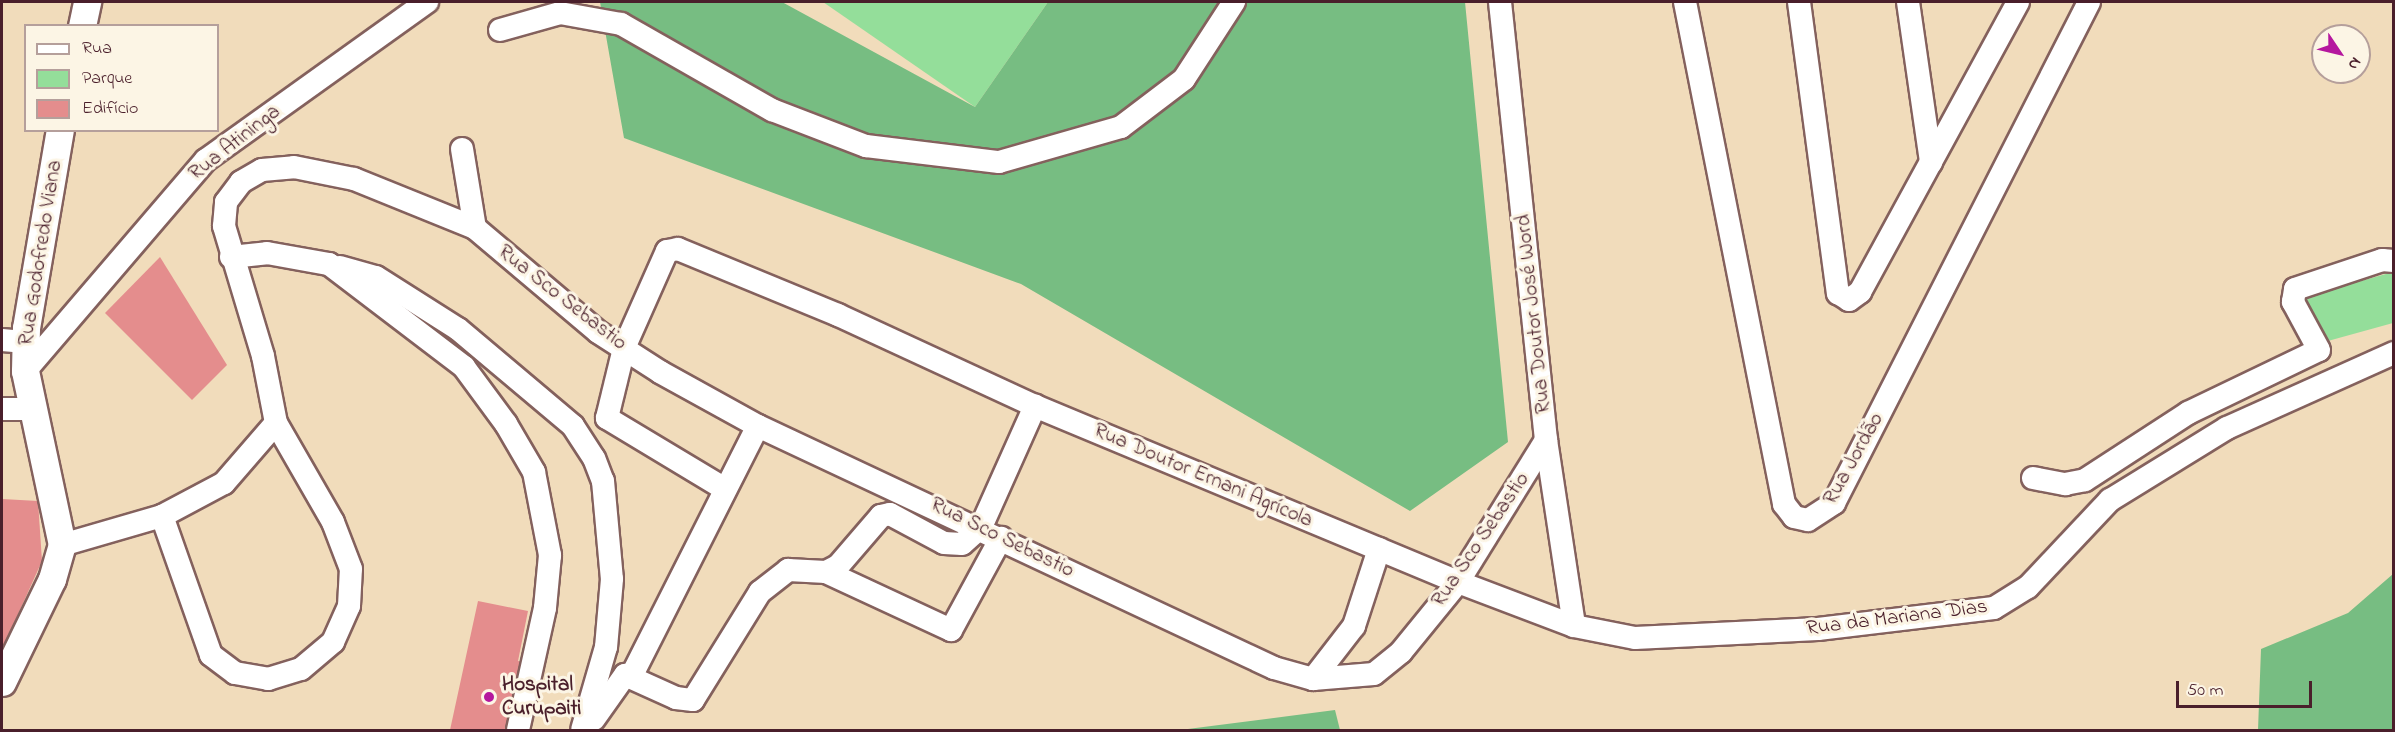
<!DOCTYPE html>
<meta charset="utf-8">
<style>
body{margin:0}
#map{position:relative;width:2395px;height:732px;overflow:hidden;background:#f1dcbb;font-family:"Indie Flower",sans-serif}
div>[style]{position:absolute}
.green>*{inset:0;background:#94de9a}
.forest>*{inset:0;background:#77bd82}
.building>*{inset:0;background:#e48d8d}
.roads{filter:drop-shadow(2px 0 #84615d) drop-shadow(-2px 0 #84615d) drop-shadow(0 2px #84615d) drop-shadow(0 -2px #84615d)}
.minor>*{height:22px;margin:-11px;padding:0 11px;transform-origin:11px;border-radius:11px;background:#fff}
.major>*{height:27px;margin:-13.5px;padding:0 13.5px;transform-origin:13.5px;border-radius:13.5px;background:#fff}
.dots>*{width:16px;height:16px;translate:-50% -50%;box-sizing:border-box;border:3px solid #fcf5e5;border-radius:50%}
span{translate:-50% -50%;white-space:nowrap;text-align:center;line-height:1.15;-webkit-text-stroke:6px #fcf5e5;paint-order:stroke}
.street-label{font-size:21px;color:#4a1f2b}
.poi-label{font-size:21px;color:#4a1f2b;font-weight:700}
.left{translate:0 -50%;text-align:left}
.frame{position:absolute;inset:0;border:3px solid #4a1f2b;pointer-events:none}
.legend{position:absolute;left:24px;top:24px;width:195px;height:108px;box-sizing:border-box;background:#fcf5e5;border:2px solid #b59f9b;margin:0;padding:8px 10px;list-style:none;font-size:18px;color:#4a1f2b}
.legend li{display:flex;align-items:center;gap:12px;height:30px}
.legend b{width:30px;border:2px solid #b59f9b}
.north{position:absolute;left:2311px;top:24px;width:60px;height:60px;box-sizing:border-box;background:#fcf5e5;border:2px solid #b59f9b;border-radius:50%;rotate:125deg;font-size:16px;font-weight:700;line-height:24px;text-align:center;color:#4a1f2b}
.north::after{content:'';display:block;margin:auto;width:21px;height:27px;background:#b5179e;clip-path:polygon(50% 0,100% 100%,50% 72%,0 100%)}
.scale{position:absolute;left:2176px;top:681px;width:136px;height:27px;box-sizing:border-box;border:3px solid #4a1f2b;border-top:0;padding-left:8px;font-size:18px;line-height:21px;white-space:nowrap;color:#4a1f2b;-webkit-text-stroke:4px #fcf5e5;paint-order:stroke}
</style>
<div id="map">
<div class="green">
<div style="clip-path:polygon(823px 2px,1048px 2px,975px 107px)"></div>
<div style="clip-path:polygon(2393px 272px,2393px 323px,2317px 344px,2304px 297px)"></div>
</div>
<div class="forest">
<div style="clip-path:polygon(600px 2px,782px 2px,975px 107px,1048px 2px,1465px 2px,1508px 442px,1410px 511px,1021px 284px,624px 138px)"></div>
<div style="clip-path:polygon(2393px 574px,2393px 730px,2258px 730px,2261px 649px,2348px 613px)"></div>
<div style="clip-path:polygon(1335px 710px,1340px 730px,1180px 730px)"></div>
</div>
<div class="building">
<div style="clip-path:polygon(160px 257px,227px 365px,192px 400px,105px 313px)"></div>
<div style="clip-path:polygon(2px 499px,38px 501px,42px 561px,2px 650px)"></div>
<div style="clip-path:polygon(478px 601px,528px 611px,518px 661px,529px 663px,515px 730px,450px 730px)"></div>
</div>
<div class="roads">
<div class="minor">
<div style="left:1500px;top:2px;width:440px;rotate:84deg"></div>
<div style="left:1546px;top:440px;width:188px;rotate:81.4deg"></div>
<div style="left:1685px;top:2px;width:512px;rotate:78.84deg"></div>
<div style="left:1784px;top:504px;width:16px;rotate:52deg"></div>
<div style="left:1794px;top:517px;width:14px;rotate:12deg"></div>
<div style="left:1808px;top:520px;width:31px;rotate:-33deg"></div>
<div style="left:1834px;top:503px;width:562px;rotate:-63.02deg"></div>
<div style="left:1799px;top:2px;width:294px;rotate:82.4deg"></div>
<div style="left:1838px;top:293px;width:13px;rotate:32deg"></div>
<div style="left:1849px;top:300px;width:14px;rotate:-36deg"></div>
<div style="left:1860px;top:292px;width:330px;rotate:-61.4deg"></div>
<div style="left:1908px;top:2px;width:162px;rotate:81.8deg"></div>
<div style="left:500px;top:30px;width:62px;rotate:-15.8deg"></div>
<div style="left:560px;top:13px;width:62px;rotate:10.2deg"></div>
<div style="left:621px;top:24px;width:174px;rotate:29.7deg"></div>
<div style="left:772px;top:110px;width:101px;rotate:21deg"></div>
<div style="left:866px;top:146px;width:134px;rotate:6.9deg"></div>
<div style="left:999px;top:162px;width:127px;rotate:-16deg"></div>
<div style="left:1121px;top:127px;width:79px;rotate:-37.3deg"></div>
<div style="left:1184px;top:79px;width:92px;rotate:-57deg"></div>
<div style="left:462px;top:149px;width:80px;rotate:80.7deg"></div>
<div style="left:475px;top:228px;width:161px;rotate:40.2deg"></div>
<div style="left:598px;top:332px;width:74px;rotate:32.8deg"></div>
<div style="left:660px;top:372px;width:112px;rotate:28.9deg"></div>
<div style="left:758px;top:426px;width:570px;rotate:25.13deg"></div>
<div style="left:1274px;top:668px;width:41px;rotate:15.8deg"></div>
<div style="left:1313px;top:679px;width:61px;rotate:-4.7deg"></div>
<div style="left:1374px;top:674px;width:35px;rotate:-39deg"></div>
<div style="left:1401px;top:652px;width:90px;rotate:-50.8deg"></div>
<div style="left:1458px;top:582px;width:167px;rotate:-58.2deg"></div>
<div style="left:231px;top:257px;width:36px;rotate:-6deg"></div>
<div style="left:267px;top:253px;width:63px;rotate:10.1deg"></div>
<div style="left:329px;top:264px;width:170px;rotate:37.3deg"></div>
<div style="left:464px;top:367px;width:71px;rotate:53.6deg"></div>
<div style="left:506px;top:424px;width:56px;rotate:59.7deg"></div>
<div style="left:534px;top:472px;width:85px;rotate:79.1deg"></div>
<div style="left:550px;top:555px;width:53px;rotate:95.4deg"></div>
<div style="left:545px;top:608px;width:125px;rotate:102.5deg"></div>
<div style="left:340px;top:267px;width:37px;rotate:16deg"></div>
<div style="left:376px;top:277px;width:97px;rotate:32.4deg"></div>
<div style="left:458px;top:329px;width:150px;rotate:40.1deg"></div>
<div style="left:573px;top:426px;width:38px;rotate:57deg"></div>
<div style="left:594px;top:458px;width:25px;rotate:69deg"></div>
<div style="left:603px;top:481px;width:98px;rotate:84.8deg"></div>
<div style="left:612px;top:579px;width:68px;rotate:95deg"></div>
<div style="left:606px;top:647px;width:86px;rotate:106.1deg"></div>
<div style="left:2px;top:340px;width:24px;rotate:5deg"></div>
<div style="left:25px;top:371px;width:278px;rotate:-49.4deg"></div>
<div style="left:206px;top:160px;width:272px;rotate:-35.6deg"></div>
<div style="left:2px;top:409px;width:29px"></div>
<div style="left:2033px;top:478px;width:33px;rotate:11deg"></div>
<div style="left:2065px;top:484px;width:20px;rotate:-11deg"></div>
<div style="left:2085px;top:480px;width:123px;rotate:-33deg"></div>
<div style="left:2188px;top:413px;width:145px;rotate:-25.7deg"></div>
<div style="left:2319px;top:350px;width:55px;rotate:-118.4deg"></div>
<div style="left:2293px;top:302px;width:13px;rotate:-81deg"></div>
<div style="left:2295px;top:289px;width:92px;rotate:-18.4deg"></div>
<div style="left:2382px;top:260px;width:12px;rotate:5deg"></div>
<div style="left:725px;top:489px;width:138px;rotate:-149deg"></div>
<div style="left:607px;top:418px;width:72px;rotate:-76.3deg"></div>
<div style="left:624px;top:348px;width:106px;rotate:-66.1deg"></div>
<div style="left:667px;top:251px;width:11px;rotate:-10deg"></div>
<div style="left:678px;top:249px;width:173px;rotate:22.4deg"></div>
<div style="left:838px;top:315px;width:217px;rotate:24.8deg"></div>
<div style="left:1035px;top:406px;width:458px;rotate:22.6deg"></div>
<div style="left:1458px;top:582px;width:124px;rotate:20.8deg"></div>
<div style="left:1574px;top:626px;width:62px;rotate:11.1deg"></div>
<div style="left:1635px;top:638px;width:183px;rotate:-2.8deg"></div>
<div style="left:1818px;top:629px;width:177px;rotate:-6.8deg"></div>
<div style="left:1994px;top:608px;width:40px;rotate:-32deg"></div>
<div style="left:2028px;top:587px;width:120px;rotate:-46.7deg"></div>
<div style="left:2110px;top:500px;width:137px;rotate:-31.6deg"></div>
<div style="left:2227px;top:428px;width:183px;rotate:-24.2deg"></div>
<div style="left:162px;top:516px;width:70px;rotate:-28deg"></div>
<div style="left:224px;top:483px;width:79px;rotate:-49.1deg"></div>
<div style="left:62px;top:545px;width:104px;rotate:-16.2deg"></div>
<div style="left:162px;top:516px;width:147px;rotate:70.6deg"></div>
<div style="left:211px;top:655px;width:30px;rotate:37deg"></div>
<div style="left:235px;top:673px;width:34px;rotate:10deg"></div>
<div style="left:268px;top:679px;width:34px;rotate:-17deg"></div>
<div style="left:301px;top:669px;width:42px;rotate:-40.2deg"></div>
<div style="left:333px;top:642px;width:39px;rotate:-66deg"></div>
<div style="left:349px;top:606px;width:37px;rotate:-87deg"></div>
<div style="left:351px;top:569px;width:50px;rotate:-111deg"></div>
<div style="left:333px;top:522px;width:114px;rotate:-119.9deg"></div>
<div style="left:276px;top:423px;width:68px;rotate:-101deg"></div>
<div style="left:263px;top:356px;width:136px;rotate:-106.7deg"></div>
<div style="left:224px;top:226px;width:24px;rotate:-85deg"></div>
<div style="left:226px;top:202px;width:25px;rotate:-53deg"></div>
<div style="left:241px;top:182px;width:24px;rotate:-30deg"></div>
<div style="left:262px;top:170px;width:32px;rotate:-5deg"></div>
<div style="left:294px;top:167px;width:61px;rotate:11.3deg"></div>
<div style="left:354px;top:179px;width:131px;rotate:22deg"></div>
<div style="left:826px;top:572px;width:13px;rotate:-27deg"></div>
<div style="left:838px;top:566px;width:66px;rotate:-49.3deg"></div>
<div style="left:881px;top:516px;width:9px;rotate:-13deg"></div>
<div style="left:890px;top:514px;width:61px;rotate:28.2deg"></div>
<div style="left:944px;top:543px;width:18px;rotate:3deg"></div>
<div style="left:962px;top:544px;width:25px;rotate:-42deg"></div>
<div style="left:981px;top:527px;width:133px;rotate:-65.9deg"></div>
<div style="left:632px;top:675px;width:279px;rotate:-63.2deg"></div>
<div style="left:1313px;top:679px;width:67px;rotate:-52.3deg"></div>
<div style="left:1354px;top:626px;width:81px;rotate:-72deg"></div>
<div style="left:594px;top:719px;width:54px;rotate:-54.8deg"></div>
<div style="left:625px;top:675px;width:56px;rotate:24.3deg"></div>
<div style="left:676px;top:698px;width:17px;rotate:7deg"></div>
<div style="left:693px;top:700px;width:127px;rotate:-58.2deg"></div>
<div style="left:760px;top:592px;width:36px;rotate:-38deg"></div>
<div style="left:788px;top:570px;width:38px;rotate:3deg"></div>
<div style="left:826px;top:572px;width:138px;rotate:24.9deg"></div>
<div style="left:951px;top:630px;width:105px;rotate:-61.5deg"></div>
</div>
<div class="major">
<div style="left:82px;top:26px;width:25px;rotate:-78deg"></div>
<div style="left:2px;top:682px;width:114px;rotate:-64.1deg"></div>
<div style="left:52px;top:579px;width:35px;rotate:-74deg"></div>
<div style="left:62px;top:545px;width:178px;rotate:-102deg"></div>
<div style="left:25px;top:371px;width:43px;rotate:-88.7deg"></div>
<div style="left:26px;top:328px;width:201px;rotate:-80.3deg"></div>
</div>
</div>
<div class="dots">
<div style="left:489px;top:697px;background:#b5179e"></div>
</div>
<div class="street-label">
<span style="left:235px;top:143px;rotate:-38deg">Rua Atininga</span>
<span style="left:41px;top:253px;rotate:-81deg">Rua Godofredo Viana</span>
<span style="left:562px;top:298px;rotate:38deg">Rua Sco Sebastio</span>
<span style="left:1534px;top:314px;rotate:-96deg">Rua Doutor José Word</span>
<span style="left:1854px;top:459px;rotate:-61deg">Rua Jordão</span>
<span style="left:1203px;top:476px;rotate:23deg">Rua Doutor Ernani Agrícola</span>
<span style="left:1002px;top:538px;rotate:26deg">Rua Sco Sebastio</span>
<span style="left:1481px;top:540px;rotate:-56deg">Rua Sco Sebastio</span>
<span style="left:1897px;top:618px;rotate:-7deg">Rua da Mariana Dias</span>
</div>
<div class="poi-label">
<span class="left" style="left:502px;top:697px">Hospital<br>Curupaiti</span>
</div>
<div class="frame"></div>
<ul class="legend">
<li><b style="height:8px;background:#fff"></b>Rua</li>
<li><b style="height:16px;background:#94de9a"></b>Parque</li>
<li><b style="height:16px;background:#e48d8d"></b>Edifício</li>
</ul>
<div class="north">N</div>
<div class="scale">50 m</div>
</div>
